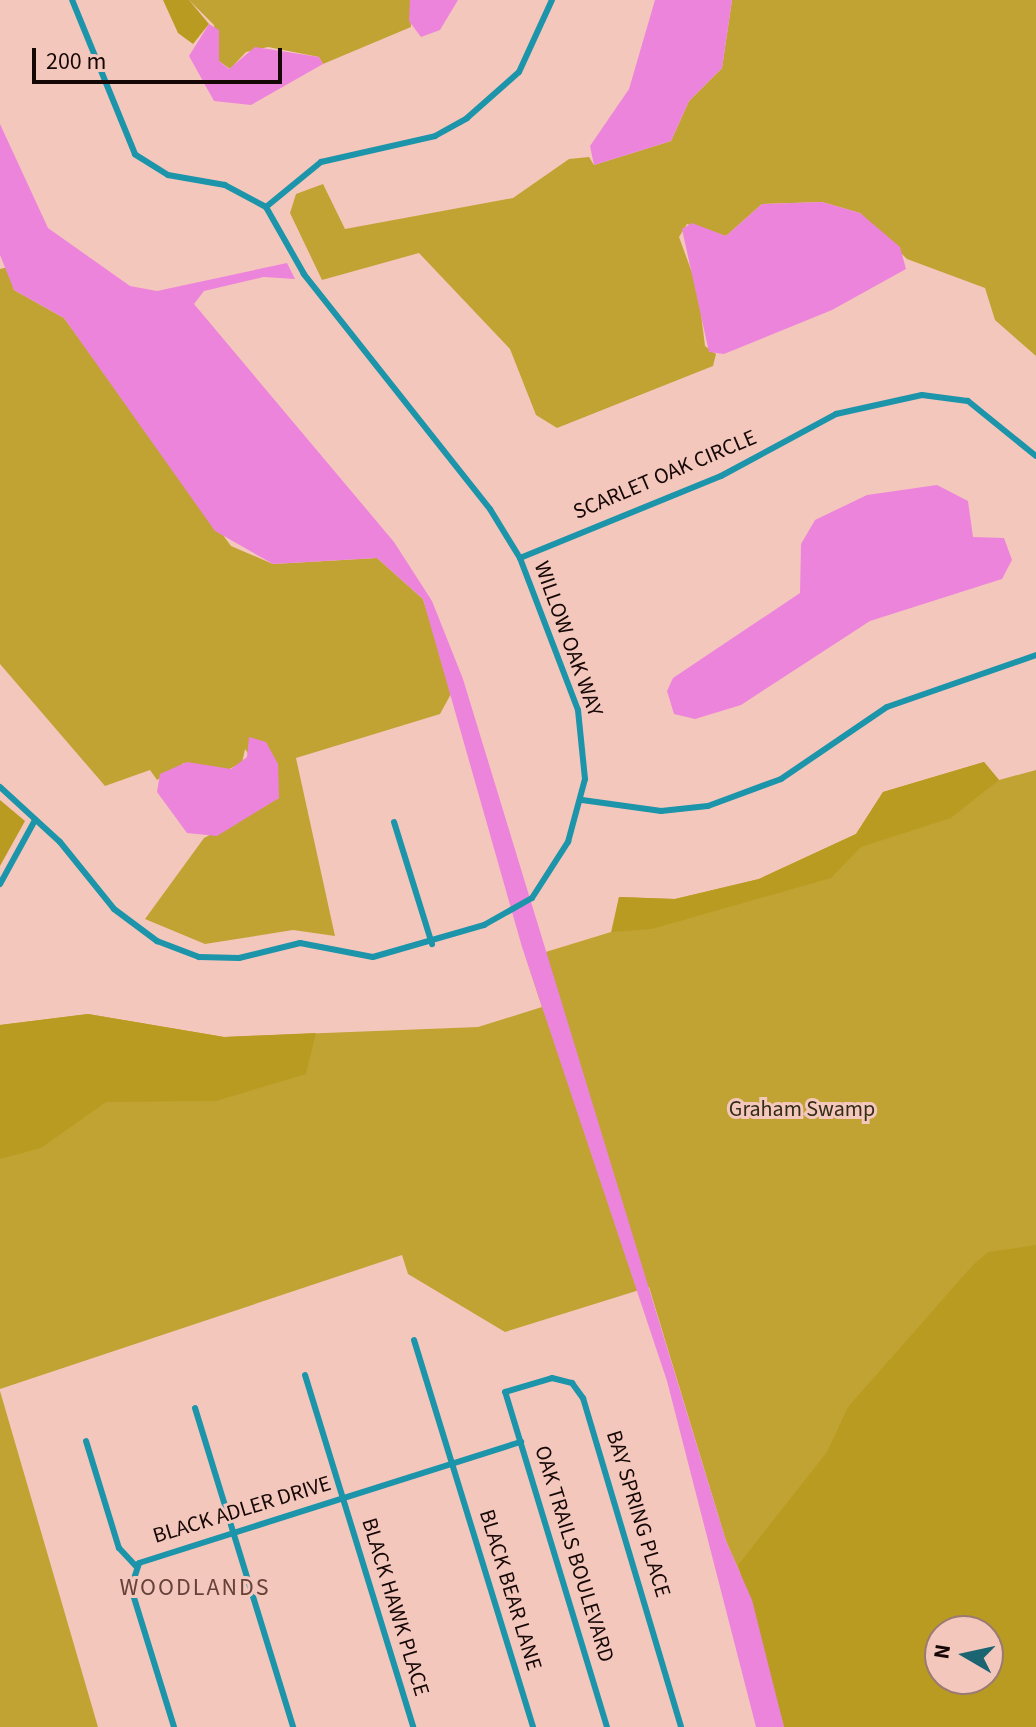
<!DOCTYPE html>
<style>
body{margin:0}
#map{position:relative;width:1036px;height:1727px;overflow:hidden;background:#f4c7bd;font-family:"Source Sans 3",sans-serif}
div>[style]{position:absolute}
.green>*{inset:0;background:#c1a333}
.forest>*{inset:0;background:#b99b22}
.water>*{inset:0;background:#ed84dc}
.street>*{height:6px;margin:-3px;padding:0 3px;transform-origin:3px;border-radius:3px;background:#1c94a9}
span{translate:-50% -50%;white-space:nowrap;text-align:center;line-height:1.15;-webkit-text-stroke:6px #f4c7bd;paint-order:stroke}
.street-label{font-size:22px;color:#150705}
.park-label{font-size:22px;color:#342d15}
.neighbourhood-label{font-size:24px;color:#67423a;letter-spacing:2px}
.north{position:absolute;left:924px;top:1615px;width:80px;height:80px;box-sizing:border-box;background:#f4c7bd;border:2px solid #9b7a73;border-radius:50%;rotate:279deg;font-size:22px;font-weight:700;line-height:32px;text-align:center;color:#150705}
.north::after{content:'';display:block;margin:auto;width:28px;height:36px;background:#1b6472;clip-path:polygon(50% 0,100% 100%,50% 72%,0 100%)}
.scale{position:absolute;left:32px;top:48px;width:250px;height:36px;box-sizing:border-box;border:4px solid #150705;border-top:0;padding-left:10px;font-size:24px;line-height:28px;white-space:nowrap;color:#150705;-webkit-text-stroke:6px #f4c7bd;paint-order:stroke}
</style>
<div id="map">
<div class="green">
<div style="clip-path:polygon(189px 0,410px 0,411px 27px,323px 64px,319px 57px,268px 47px,246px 52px,230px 69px,219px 61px,214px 25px)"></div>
<div style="clip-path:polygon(732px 0,1036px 0,1036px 356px,995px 320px,985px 288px,907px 259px,860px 213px,822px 202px,762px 204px,726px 236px,687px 224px,679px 237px,698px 289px,705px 346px,716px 354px,713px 366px,557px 428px,536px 415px,510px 349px,419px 253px,322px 280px,290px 213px,296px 194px,323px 184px,345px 229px,513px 198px,569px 159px,589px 157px,594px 165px,671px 141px,689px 101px,722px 68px)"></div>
<div style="clip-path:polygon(8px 267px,14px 290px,64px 318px,231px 546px,273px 564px,377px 558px,423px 599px,452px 692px,440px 714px,296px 758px,335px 936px,293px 930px,205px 944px,145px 919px,204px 838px,279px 798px,245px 749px,242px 763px,225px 771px,184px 763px,157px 780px,150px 770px,105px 786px,0 664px,0 269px)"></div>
<div style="clip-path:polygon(evenodd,984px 762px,999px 780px,1036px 770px,1036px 1727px,784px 1727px,752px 1600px,726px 1541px,649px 1287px,505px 1332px,408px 1274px,402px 1255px,0 1389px,0 1025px,88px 1014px,224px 1037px,478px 1027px,542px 1007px,526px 958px,611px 932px,619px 897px,675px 899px,759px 879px,856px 834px,883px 792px,984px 762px,940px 1631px,988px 1631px,988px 1679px,940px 1679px,940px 1631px)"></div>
<div style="clip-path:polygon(0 1391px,98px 1727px,0 1727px)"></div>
</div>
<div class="forest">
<div style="clip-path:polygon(163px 0,189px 0,209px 24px,193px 44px,178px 33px)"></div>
<div style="clip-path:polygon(984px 762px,999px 780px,951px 818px,861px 847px,831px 878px,652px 929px,612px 932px,619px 897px,675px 899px,759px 879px,856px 834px,883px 792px)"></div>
<div style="clip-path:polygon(0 800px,25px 821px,0 866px)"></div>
<div style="clip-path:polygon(88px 1014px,224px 1037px,316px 1033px,306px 1074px,216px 1101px,106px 1102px,41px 1148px,0 1159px,0 1025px)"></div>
<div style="clip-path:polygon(evenodd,1036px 1245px,1036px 1727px,784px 1727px,738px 1565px,827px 1452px,848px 1407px,972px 1266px,988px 1252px,1036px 1245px,940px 1631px,988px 1631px,988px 1679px,940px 1679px,940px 1631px)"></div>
</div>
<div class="water">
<div style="clip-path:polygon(410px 0,458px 0,440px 30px,421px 37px,409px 21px)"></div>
<div style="clip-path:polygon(655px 0,732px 0,722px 68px,689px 101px,671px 141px,594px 165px,590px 146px,629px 89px)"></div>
<div style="clip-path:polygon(209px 24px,219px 30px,219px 61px,229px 69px,255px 47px,319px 57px,323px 64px,251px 105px,214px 101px,189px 56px)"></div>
<div style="clip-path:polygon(0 124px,48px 228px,130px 286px,157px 291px,287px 263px,295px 279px,264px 277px,204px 291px,194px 304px,394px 542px,432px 601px,463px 679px,726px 1541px,752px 1600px,784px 1727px,756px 1727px,667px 1381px,522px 947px,423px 599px,377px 558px,273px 564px,215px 531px,64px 318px,14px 290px,0 255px)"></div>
<div style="clip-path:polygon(822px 202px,860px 213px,900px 247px,906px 269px,832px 310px,724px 354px,709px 352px,682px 229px,692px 223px,726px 236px,762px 204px)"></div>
<div style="clip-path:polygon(937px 485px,968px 501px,973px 537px,1004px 538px,1012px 560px,1002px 579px,870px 621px,741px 705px,695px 719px,674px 714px,667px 691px,673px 678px,800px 593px,801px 544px,815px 520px,867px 495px)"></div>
<div style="clip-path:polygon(249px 737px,266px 742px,278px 764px,279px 798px,217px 836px,187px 833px,157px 792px,160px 774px,187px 762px,231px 769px,247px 757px)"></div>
</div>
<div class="street">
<div style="left:266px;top:207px;width:71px;rotate:-39.3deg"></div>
<div style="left:321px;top:162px;width:117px;rotate:-12.8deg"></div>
<div style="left:435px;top:136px;width:37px;rotate:-29deg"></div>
<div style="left:467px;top:118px;width:69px;rotate:-41.5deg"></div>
<div style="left:519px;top:72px;width:79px;rotate:-65.4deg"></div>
<div style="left:520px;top:558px;width:217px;rotate:-22.2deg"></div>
<div style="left:721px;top:476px;width:131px;rotate:-28.3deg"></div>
<div style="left:836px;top:414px;width:88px;rotate:-12.5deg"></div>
<div style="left:922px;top:395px;width:46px;rotate:7.4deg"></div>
<div style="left:968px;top:401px;width:87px;rotate:39deg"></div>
<div style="left:0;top:787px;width:81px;rotate:42.5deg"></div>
<div style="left:60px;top:842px;width:86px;rotate:51.1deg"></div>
<div style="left:114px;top:909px;width:54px;rotate:36.7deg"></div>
<div style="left:157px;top:941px;width:45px;rotate:20.9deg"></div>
<div style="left:199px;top:957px;width:40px;rotate:1.4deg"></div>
<div style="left:239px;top:958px;width:63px;rotate:-13.8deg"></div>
<div style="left:300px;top:943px;width:74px;rotate:10.9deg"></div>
<div style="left:373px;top:957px;width:116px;rotate:-16.1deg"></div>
<div style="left:484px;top:925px;width:55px;rotate:-29.4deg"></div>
<div style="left:532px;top:898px;width:67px;rotate:-57.3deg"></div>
<div style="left:568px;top:842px;width:65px;rotate:-74.9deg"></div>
<div style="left:585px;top:779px;width:69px;rotate:-95.8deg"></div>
<div style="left:578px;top:710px;width:163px;rotate:-110.9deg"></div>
<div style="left:520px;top:558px;width:57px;rotate:-121.5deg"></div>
<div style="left:490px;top:509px;width:300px;rotate:-128.4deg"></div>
<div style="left:304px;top:274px;width:77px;rotate:-119.6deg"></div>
<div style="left:266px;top:207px;width:47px;rotate:-151.8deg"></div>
<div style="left:225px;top:185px;width:58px;rotate:-170deg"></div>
<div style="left:168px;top:175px;width:39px;rotate:-148deg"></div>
<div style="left:135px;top:154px;width:166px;rotate:-112.2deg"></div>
<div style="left:582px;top:800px;width:80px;rotate:7.9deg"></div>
<div style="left:661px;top:811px;width:47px;rotate:-6.1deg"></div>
<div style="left:708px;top:806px;width:78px;rotate:-20.3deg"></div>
<div style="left:781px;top:779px;width:128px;rotate:-34.2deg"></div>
<div style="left:887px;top:707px;width:158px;rotate:-19.2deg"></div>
<div style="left:394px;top:822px;width:128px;rotate:72.7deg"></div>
<div style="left:0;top:884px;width:73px;rotate:-61.3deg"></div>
<div style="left:414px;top:1340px;width:405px;rotate:72.9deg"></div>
<div style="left:305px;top:1375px;width:368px;rotate:72.9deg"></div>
<div style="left:195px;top:1408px;width:334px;rotate:72.9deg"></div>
<div style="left:86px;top:1441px;width:112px;rotate:72.9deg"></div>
<div style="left:119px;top:1548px;width:25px;rotate:47deg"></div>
<div style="left:174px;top:1727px;width:145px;rotate:-107.2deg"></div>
<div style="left:131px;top:1588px;width:26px;rotate:-72deg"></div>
<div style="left:139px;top:1563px;width:401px;rotate:-17.6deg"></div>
<div style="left:607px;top:1727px;width:350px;rotate:-106.9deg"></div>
<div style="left:505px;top:1392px;width:49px;rotate:-16.6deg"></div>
<div style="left:552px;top:1378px;width:21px;rotate:14deg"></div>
<div style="left:572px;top:1383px;width:19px;rotate:54deg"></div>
<div style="left:583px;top:1398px;width:343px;rotate:73.4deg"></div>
</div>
<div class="street-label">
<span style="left:665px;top:475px;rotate:-23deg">SCARLET OAK CIRCLE</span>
<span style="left:568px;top:639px;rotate:70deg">WILLOW OAK WAY</span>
<span style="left:242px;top:1510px;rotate:-17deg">BLACK ADLER DRIVE</span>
<span style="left:638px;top:1514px;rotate:73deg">BAY SPRING PLACE</span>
<span style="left:574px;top:1554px;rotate:73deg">OAK TRAILS BOULEVARD</span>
<span style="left:510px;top:1590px;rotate:73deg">BLACK BEAR LANE</span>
<span style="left:395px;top:1607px;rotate:73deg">BLACK HAWK PLACE</span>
</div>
<div class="park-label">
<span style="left:802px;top:1110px">Graham Swamp</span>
</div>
<div class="neighbourhood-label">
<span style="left:195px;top:1588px">WOODLANDS</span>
</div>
<div class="north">N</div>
<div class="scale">200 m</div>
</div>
